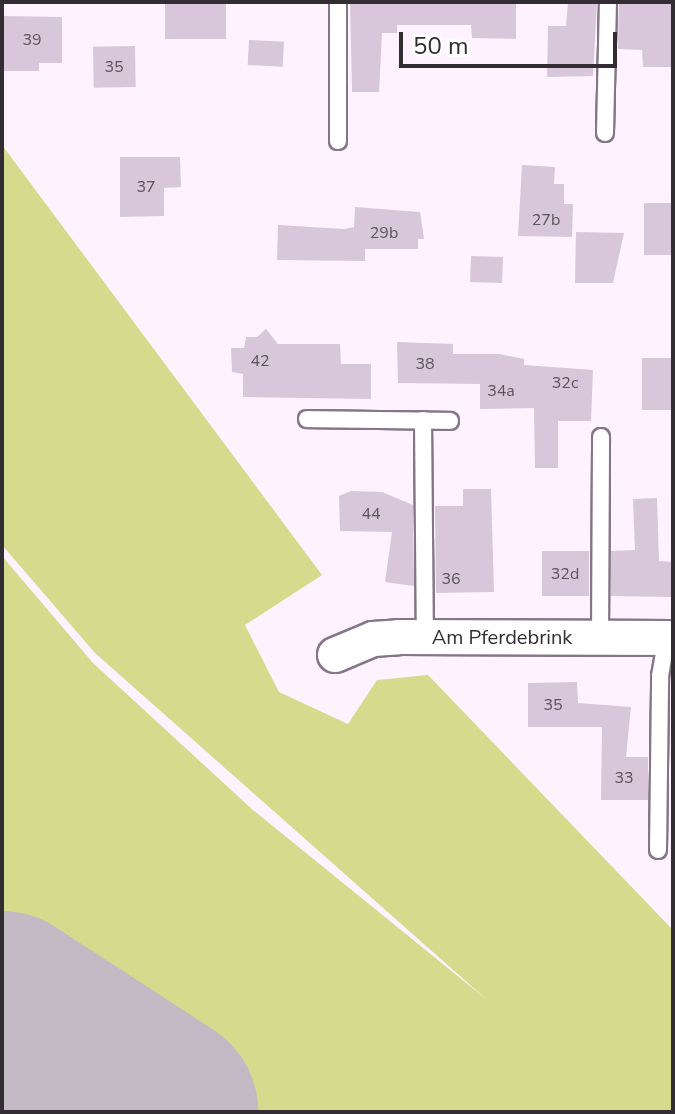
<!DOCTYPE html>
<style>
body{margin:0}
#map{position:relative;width:675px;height:1114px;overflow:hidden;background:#fdf2fe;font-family:"Nunito Sans",sans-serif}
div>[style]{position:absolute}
.green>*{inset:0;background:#d6da8d}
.runway>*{height:196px;margin:-98px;padding:0 98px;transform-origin:98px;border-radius:98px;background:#c3b9c4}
.building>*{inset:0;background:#d8c7da;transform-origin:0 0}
.roads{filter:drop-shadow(2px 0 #857687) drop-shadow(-2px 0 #857687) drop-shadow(0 2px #857687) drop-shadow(0 -2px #857687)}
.lane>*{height:16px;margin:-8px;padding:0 8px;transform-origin:8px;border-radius:8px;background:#fff}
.street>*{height:34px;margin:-17px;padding:0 17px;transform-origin:17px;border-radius:17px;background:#fff}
span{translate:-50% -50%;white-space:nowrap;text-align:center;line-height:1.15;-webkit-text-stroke:8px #fff;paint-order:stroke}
.number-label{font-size:16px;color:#5c535d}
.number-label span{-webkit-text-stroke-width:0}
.street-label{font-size:20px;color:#322c33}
.frame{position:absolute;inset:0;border:4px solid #322c33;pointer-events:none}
.scale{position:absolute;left:399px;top:32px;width:218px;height:36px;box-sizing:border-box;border:4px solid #322c33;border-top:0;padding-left:10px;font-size:24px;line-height:28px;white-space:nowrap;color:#322c33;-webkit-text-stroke:6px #fff;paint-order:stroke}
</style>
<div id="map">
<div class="green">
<div style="clip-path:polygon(2px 145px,322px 575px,245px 625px,279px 692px,348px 724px,377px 680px,428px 675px,673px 930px,673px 1112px,2px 1112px,2px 556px,93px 663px,253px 810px,486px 999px,95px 653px,2px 545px)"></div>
</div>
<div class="runway">
<div style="left:2px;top:1009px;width:189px;rotate:33.1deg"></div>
</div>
<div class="building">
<div style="left:165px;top:2px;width:61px;height:37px"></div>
<div style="clip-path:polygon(350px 2px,516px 2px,516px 39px,472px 38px,471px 25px,397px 25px,397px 33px,382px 33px,379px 92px,352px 92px)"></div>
<div style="clip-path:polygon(568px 2px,597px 2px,593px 76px,547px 77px,548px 26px,566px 26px)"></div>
<div style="clip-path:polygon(619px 2px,673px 2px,673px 67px,643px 67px,642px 50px,618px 49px)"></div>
<div style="clip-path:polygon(2px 16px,62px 17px,62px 63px,39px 63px,39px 71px,2px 71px)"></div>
<div style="left:249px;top:40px;width:35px;height:25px;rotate:3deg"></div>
<div style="left:135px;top:46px;width:41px;height:42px;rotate:89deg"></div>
<div style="clip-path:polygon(120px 157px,180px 157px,181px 187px,164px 188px,164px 216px,120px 217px)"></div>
<div style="clip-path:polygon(522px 165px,555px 167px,554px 184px,564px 184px,564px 204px,573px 204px,572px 237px,518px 236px)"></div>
<div style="left:644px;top:203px;width:29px;height:52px"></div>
<div style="clip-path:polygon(355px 207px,420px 212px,424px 239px,418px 239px,418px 249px,365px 249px,365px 261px,277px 260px,278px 225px,344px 229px,354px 227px)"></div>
<div style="clip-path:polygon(576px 232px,624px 233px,613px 283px,575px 283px)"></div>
<div style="left:471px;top:256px;width:32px;height:26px;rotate:2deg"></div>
<div style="clip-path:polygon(266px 329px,278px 344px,340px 344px,341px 364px,371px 364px,371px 399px,243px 397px,243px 374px,232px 372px,231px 348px,244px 348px,246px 337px,257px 337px)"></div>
<div style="clip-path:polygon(397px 342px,453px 344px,453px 354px,499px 354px,524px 359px,524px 365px,593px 370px,591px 421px,558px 421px,558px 468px,535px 468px,534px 408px,480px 409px,480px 384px,398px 383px)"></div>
<div style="left:642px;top:358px;width:31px;height:52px"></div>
<div style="clip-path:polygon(463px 489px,491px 489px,494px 592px,436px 593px,435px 506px,463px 506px)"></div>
<div style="clip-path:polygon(351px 491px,382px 492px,413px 505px,414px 586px,385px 582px,392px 532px,340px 531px,339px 496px)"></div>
<div style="clip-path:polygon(657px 498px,659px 561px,673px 562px,673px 597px,611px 596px,611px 551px,635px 550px,633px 499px)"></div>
<div style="left:589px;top:551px;width:45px;height:47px;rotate:90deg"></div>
<div style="clip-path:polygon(577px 682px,578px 703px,631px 707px,626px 757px,648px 757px,648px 800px,601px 800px,602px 727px,528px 727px,528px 683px)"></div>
</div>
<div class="roads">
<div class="lane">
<div style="left:605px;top:133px;width:131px;rotate:-88.7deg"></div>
<div style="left:338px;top:141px;width:139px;rotate:-90deg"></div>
<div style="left:307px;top:419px;width:143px;rotate:0.8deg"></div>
<div style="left:423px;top:420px;width:217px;rotate:89.5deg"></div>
<div style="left:600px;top:638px;width:201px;rotate:-89.7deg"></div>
<div style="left:658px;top:850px;width:174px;rotate:-89.3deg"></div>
<div style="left:660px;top:676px;width:39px;rotate:-80deg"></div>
</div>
<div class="street">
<div style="left:335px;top:655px;width:41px;rotate:-22.8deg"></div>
<div style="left:373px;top:639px;width:26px;rotate:-4deg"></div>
<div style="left:399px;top:637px;width:274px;rotate:0.2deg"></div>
</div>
</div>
<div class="number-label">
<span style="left:32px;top:40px">39</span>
<span style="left:114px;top:67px">35</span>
<span style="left:146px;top:187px">37</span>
<span style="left:546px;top:220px">27b</span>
<span style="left:384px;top:233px">29b</span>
<span style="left:260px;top:361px">42</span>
<span style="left:425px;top:364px">38</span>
<span style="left:565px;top:383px">32c</span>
<span style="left:501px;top:391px">34a</span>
<span style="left:371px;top:514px">44</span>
<span style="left:565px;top:574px">32d</span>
<span style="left:451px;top:579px">36</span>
<span style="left:553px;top:705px">35</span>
<span style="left:624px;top:778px">33</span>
</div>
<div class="street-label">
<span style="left:502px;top:637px">Am Pferdebrink</span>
</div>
<div class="frame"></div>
<div class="scale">50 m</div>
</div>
